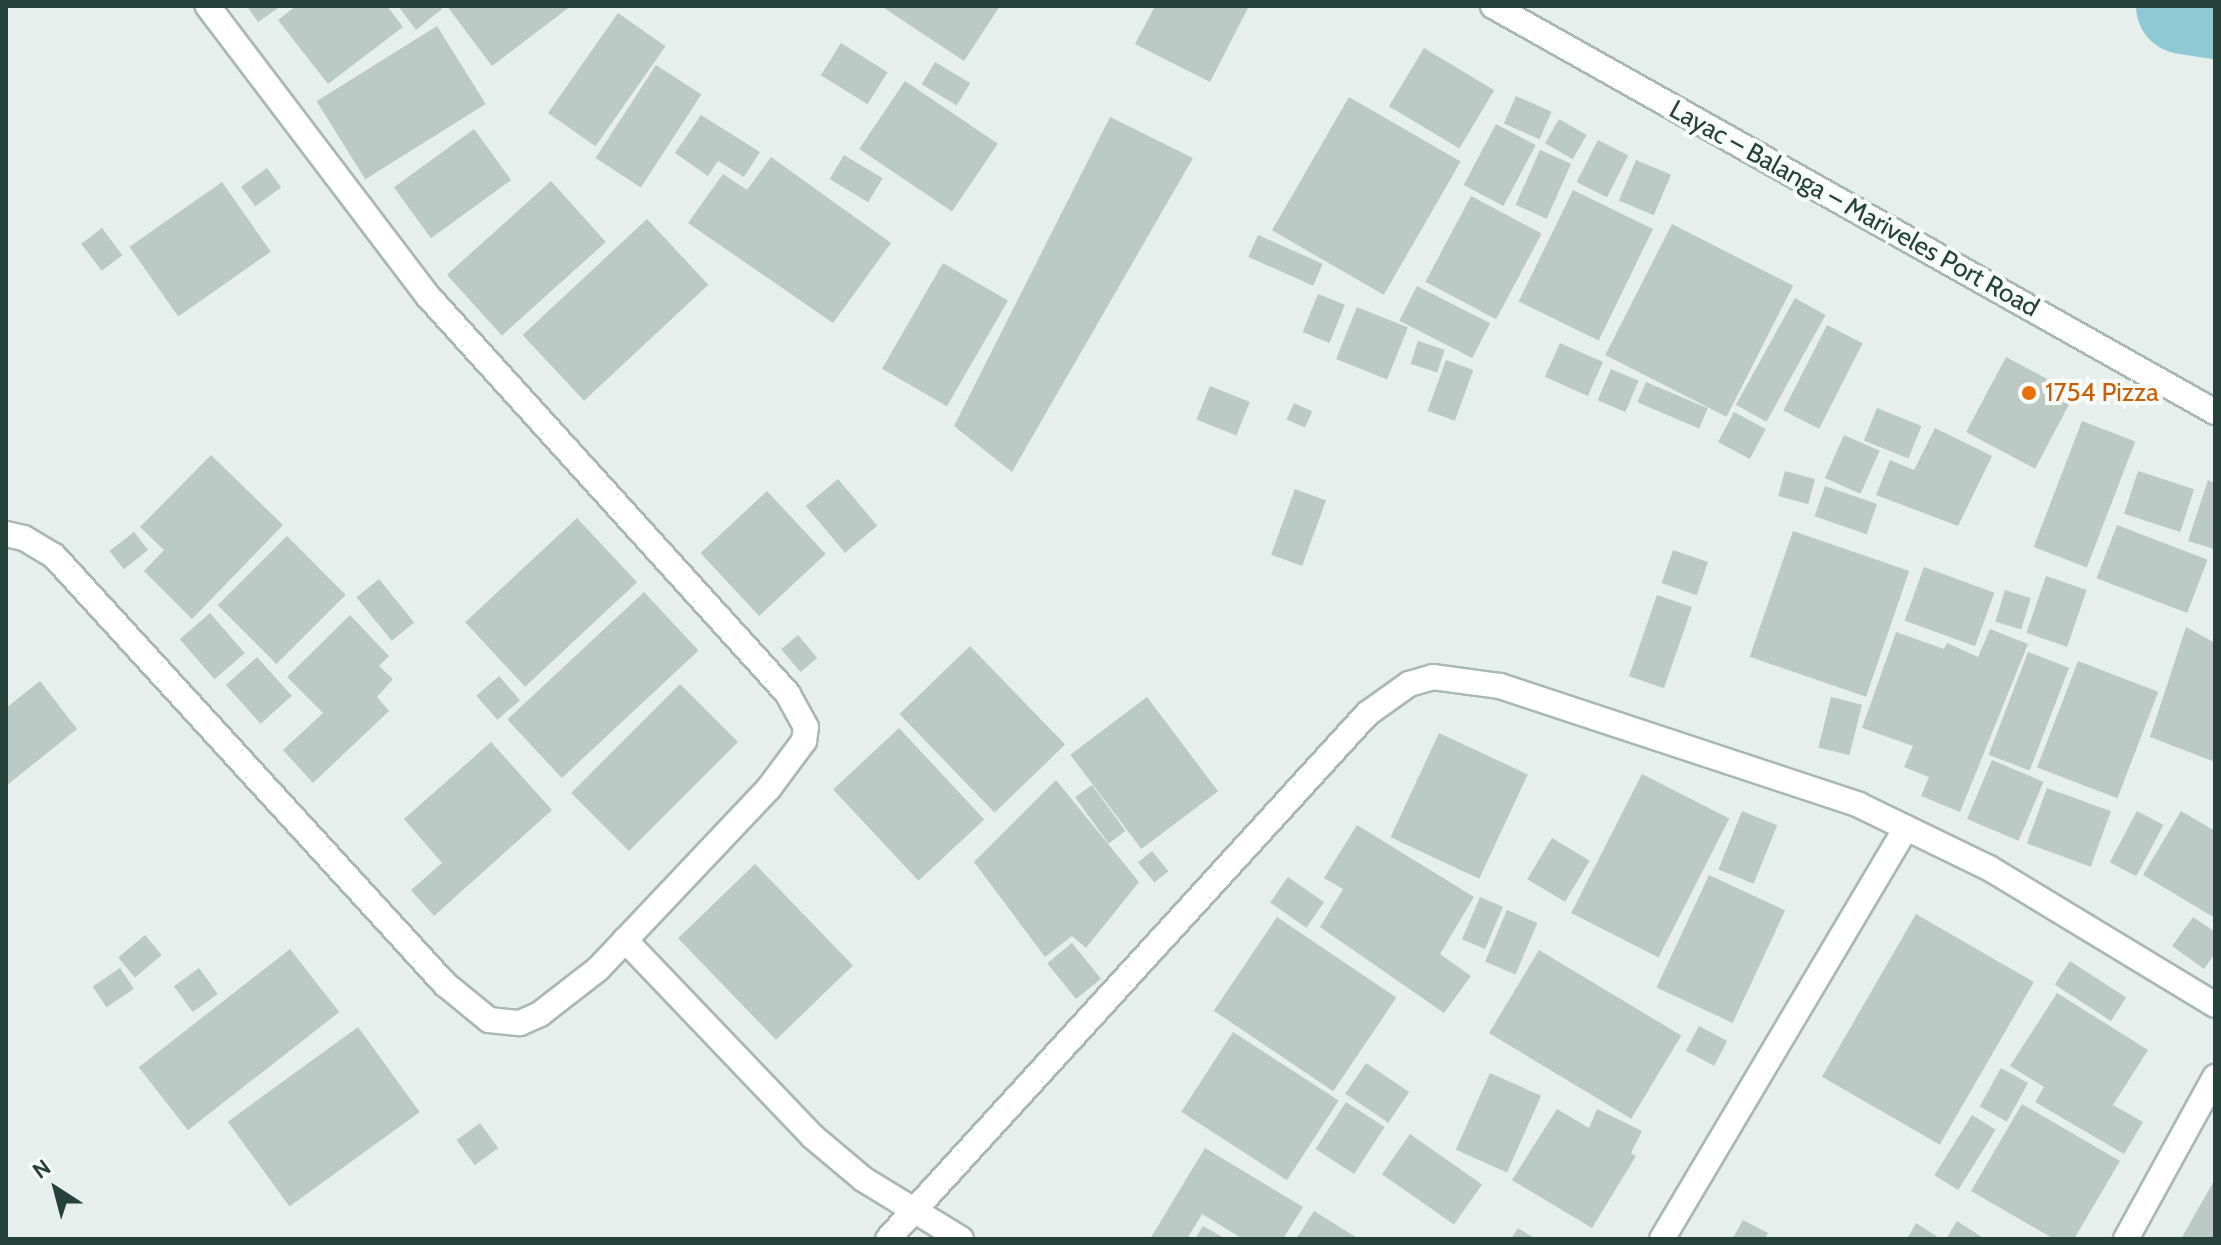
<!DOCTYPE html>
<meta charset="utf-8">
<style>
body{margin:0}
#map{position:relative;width:2221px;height:1245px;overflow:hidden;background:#e6efeb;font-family:Cabin,sans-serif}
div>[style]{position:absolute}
.river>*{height:96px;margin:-48px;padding:0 48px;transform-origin:48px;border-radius:48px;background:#8ec9d4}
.building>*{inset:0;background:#bbcac4;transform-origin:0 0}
.roads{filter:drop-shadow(2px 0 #a8b8b2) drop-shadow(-2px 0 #a8b8b2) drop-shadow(0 2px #a8b8b2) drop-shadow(0 -2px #a8b8b2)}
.minor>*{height:24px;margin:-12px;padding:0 12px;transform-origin:12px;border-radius:12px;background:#fff}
.secondary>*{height:24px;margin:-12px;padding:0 12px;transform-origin:12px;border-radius:12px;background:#fff}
.dots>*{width:22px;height:22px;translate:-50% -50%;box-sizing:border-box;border:4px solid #f7fbf9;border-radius:50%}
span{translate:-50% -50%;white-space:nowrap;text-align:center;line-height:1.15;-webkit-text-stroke:8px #f7fbf9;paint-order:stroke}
.street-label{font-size:26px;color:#24423a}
.food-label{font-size:26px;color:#c56008}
.left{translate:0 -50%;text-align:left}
.frame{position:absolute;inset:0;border:8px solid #24423a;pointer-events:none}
.north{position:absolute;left:16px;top:1149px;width:80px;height:80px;-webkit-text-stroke:6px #f7fbf9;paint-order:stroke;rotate:324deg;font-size:22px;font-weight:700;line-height:32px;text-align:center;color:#24423a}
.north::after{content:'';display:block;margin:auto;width:28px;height:36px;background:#24423a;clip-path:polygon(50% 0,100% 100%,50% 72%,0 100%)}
</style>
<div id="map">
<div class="river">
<div style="left:2184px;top:6px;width:31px;rotate:9deg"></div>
</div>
<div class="building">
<div style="clip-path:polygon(247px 6px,281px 6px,258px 22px)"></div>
<div style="clip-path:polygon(296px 6px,387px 6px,403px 27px,328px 84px,278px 20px)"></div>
<div style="clip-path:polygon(398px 6px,439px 6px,442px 9px,416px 30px)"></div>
<div style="clip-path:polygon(447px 6px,571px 6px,492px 66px)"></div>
<div style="clip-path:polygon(881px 6px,1000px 6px,964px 61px)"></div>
<div style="clip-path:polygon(1155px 6px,1249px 6px,1210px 82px,1135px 44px)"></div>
<div style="left:618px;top:13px;width:58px;height:122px;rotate:35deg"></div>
<div style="left:437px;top:26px;width:92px;height:142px;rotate:58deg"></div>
<div style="left:841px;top:43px;width:55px;height:38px;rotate:32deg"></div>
<div style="left:1424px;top:48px;width:82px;height:68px;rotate:31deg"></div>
<div style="left:935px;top:62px;width:41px;height:26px;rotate:31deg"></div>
<div style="left:656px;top:65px;width:54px;height:111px;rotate:33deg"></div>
<div style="left:905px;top:81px;width:112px;height:82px;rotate:34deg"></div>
<div style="left:1516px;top:96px;width:39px;height:30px;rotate:24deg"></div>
<div style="left:1349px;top:97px;width:129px;height:154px;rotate:30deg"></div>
<div style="clip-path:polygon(701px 115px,760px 152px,744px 177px,718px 161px,708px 176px,675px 153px)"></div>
<div style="clip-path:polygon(1110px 117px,1193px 158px,1012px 472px,954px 426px)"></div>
<div style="left:1559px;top:119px;width:32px;height:28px;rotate:30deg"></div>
<div style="left:1496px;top:124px;width:45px;height:69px;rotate:28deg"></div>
<div style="left:474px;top:129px;width:63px;height:99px;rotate:54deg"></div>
<div style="left:1598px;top:140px;width:34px;height:47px;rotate:27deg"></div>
<div style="left:1540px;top:150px;width:34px;height:60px;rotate:24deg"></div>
<div style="left:844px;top:155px;width:45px;height:28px;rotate:31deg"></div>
<div style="clip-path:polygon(771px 157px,891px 243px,833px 323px,688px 223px,723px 174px,747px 190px)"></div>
<div style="left:1636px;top:160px;width:38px;height:44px;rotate:23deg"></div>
<div style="left:267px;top:168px;width:24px;height:32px;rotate:54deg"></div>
<div style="left:551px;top:181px;width:82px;height:140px;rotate:48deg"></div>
<div style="left:222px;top:182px;width:85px;height:113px;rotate:55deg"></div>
<div style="left:1573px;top:190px;width:89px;height:124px;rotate:26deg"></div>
<div style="left:1471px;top:196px;width:80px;height:97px;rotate:28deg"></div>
<div style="left:647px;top:219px;width:90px;height:170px;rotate:47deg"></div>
<div style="left:1672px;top:224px;width:136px;height:147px;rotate:27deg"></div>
<div style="left:102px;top:228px;width:34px;height:26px;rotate:53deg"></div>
<div style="left:1258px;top:235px;width:71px;height:24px;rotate:24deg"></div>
<div style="left:943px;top:263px;width:75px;height:122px;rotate:30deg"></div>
<div style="left:1417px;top:286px;width:82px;height:39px;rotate:27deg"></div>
<div style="left:1318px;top:294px;width:29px;height:41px;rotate:22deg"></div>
<div style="left:1795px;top:298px;width:35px;height:122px;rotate:29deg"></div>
<div style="left:1357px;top:307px;width:55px;height:56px;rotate:22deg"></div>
<div style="left:1827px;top:325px;width:40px;height:96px;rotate:27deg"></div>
<div style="left:1418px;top:341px;width:28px;height:24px;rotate:18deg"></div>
<div style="left:1560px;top:343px;width:47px;height:37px;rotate:24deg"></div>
<div style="left:2006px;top:357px;width:78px;height:85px;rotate:28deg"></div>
<div style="left:1446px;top:360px;width:29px;height:54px;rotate:20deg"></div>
<div style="left:1611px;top:369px;width:30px;height:34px;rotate:23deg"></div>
<div style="left:1646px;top:382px;width:67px;height:22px;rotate:23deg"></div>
<div style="left:1210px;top:386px;width:43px;height:36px;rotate:22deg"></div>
<div style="left:1294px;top:403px;width:20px;height:18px;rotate:24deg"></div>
<div style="left:1877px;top:408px;width:48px;height:35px;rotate:22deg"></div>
<div style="left:1734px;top:412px;width:36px;height:34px;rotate:28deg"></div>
<div style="left:2082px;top:421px;width:57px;height:135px;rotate:21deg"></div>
<div style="clip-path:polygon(1935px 428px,1992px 456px,1958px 526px,1876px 495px,1890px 460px,1914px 470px)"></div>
<div style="left:1844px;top:435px;width:39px;height:47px;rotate:24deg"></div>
<div style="clip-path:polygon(211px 455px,283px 525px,192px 619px,144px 571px,164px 550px,140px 527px)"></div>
<div style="left:1785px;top:471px;width:31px;height:26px;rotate:15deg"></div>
<div style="left:2138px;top:471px;width:59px;height:45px;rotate:18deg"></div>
<div style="left:838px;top:479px;width:61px;height:42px;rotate:50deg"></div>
<div style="clip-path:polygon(2208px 480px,2215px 483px,2214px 549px,2188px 541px)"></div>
<div style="left:1825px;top:486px;width:55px;height:32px;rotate:19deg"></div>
<div style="left:1295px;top:489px;width:33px;height:70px;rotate:20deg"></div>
<div style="left:767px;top:491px;width:86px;height:91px;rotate:47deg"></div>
<div style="left:577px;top:518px;width:88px;height:153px;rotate:47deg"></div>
<div style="left:2117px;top:525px;width:97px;height:57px;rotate:21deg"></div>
<div style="left:1793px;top:531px;width:123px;height:133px;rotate:19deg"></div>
<div style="left:134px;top:532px;width:23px;height:31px;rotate:52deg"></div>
<div style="left:287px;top:536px;width:83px;height:98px;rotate:45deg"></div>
<div style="left:1673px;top:550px;width:37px;height:35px;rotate:19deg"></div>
<div style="left:1924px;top:567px;width:75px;height:57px;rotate:20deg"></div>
<div style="left:2046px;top:576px;width:43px;height:60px;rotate:19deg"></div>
<div style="left:379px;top:579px;width:56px;height:29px;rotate:51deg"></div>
<div style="left:2005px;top:590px;width:27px;height:33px;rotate:17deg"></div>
<div style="left:644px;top:592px;width:80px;height:187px;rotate:47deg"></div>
<div style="left:1657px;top:595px;width:37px;height:86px;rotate:19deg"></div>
<div style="left:210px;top:613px;width:53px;height:40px;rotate:49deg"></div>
<div style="clip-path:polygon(350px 615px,389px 656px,379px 666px,393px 679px,377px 697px,389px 711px,313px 783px,283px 750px,323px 713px,287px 677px)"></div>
<div style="clip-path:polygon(2186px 627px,2215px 643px,2215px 762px,2150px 737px)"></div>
<div style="clip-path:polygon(1990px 629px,2028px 644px,1960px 812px,1921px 796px,1929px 777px,1904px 767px,1913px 746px,1862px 728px,1896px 632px,1944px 649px,1947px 643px,1978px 657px)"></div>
<div style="left:798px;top:635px;width:30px;height:22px;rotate:50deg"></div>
<div style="left:970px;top:646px;width:137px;height:98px;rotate:46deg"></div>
<div style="left:2028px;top:652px;width:44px;height:110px;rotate:21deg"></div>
<div style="left:257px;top:657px;width:52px;height:42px;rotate:48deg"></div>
<div style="left:2078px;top:661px;width:86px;height:114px;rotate:21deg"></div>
<div style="left:499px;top:676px;width:32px;height:30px;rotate:49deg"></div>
<div style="clip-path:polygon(40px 681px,77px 729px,6px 786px,6px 708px)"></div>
<div style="left:680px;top:684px;width:82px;height:154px;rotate:45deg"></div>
<div style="left:1147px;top:697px;width:118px;height:96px;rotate:53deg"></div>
<div style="left:1831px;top:697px;width:32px;height:52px;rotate:14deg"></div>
<div style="left:899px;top:728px;width:125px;height:90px;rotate:47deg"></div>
<div style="left:1439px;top:733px;width:98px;height:115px;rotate:25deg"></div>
<div style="clip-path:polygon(491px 742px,552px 810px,434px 916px,411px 890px,442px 863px,404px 819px)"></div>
<div style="left:1992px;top:760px;width:56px;height:64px;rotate:23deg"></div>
<div style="left:1642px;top:774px;width:98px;height:156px;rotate:27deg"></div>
<div style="clip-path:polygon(1056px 780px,1139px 882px,1086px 948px,1072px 936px,1045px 957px,974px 862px)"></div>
<div style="left:1092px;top:785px;width:57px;height:21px;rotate:54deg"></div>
<div style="left:2047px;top:788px;width:68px;height:59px;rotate:20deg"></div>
<div style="left:1742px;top:811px;width:38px;height:63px;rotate:22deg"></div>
<div style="left:2137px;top:811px;width:30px;height:58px;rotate:28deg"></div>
<div style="clip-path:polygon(2181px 811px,2215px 831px,2215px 918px,2143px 875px)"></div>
<div style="clip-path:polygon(1357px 825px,1474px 897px,1440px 954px,1471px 976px,1444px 1013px,1320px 927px,1343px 889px,1324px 878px)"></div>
<div style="left:1552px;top:838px;width:44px;height:48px;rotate:31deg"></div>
<div style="left:1152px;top:851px;width:26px;height:18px;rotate:51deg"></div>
<div style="left:755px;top:864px;width:141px;height:107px;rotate:46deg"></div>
<div style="left:1709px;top:875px;width:84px;height:124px;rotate:25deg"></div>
<div style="left:1288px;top:877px;width:44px;height:31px;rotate:35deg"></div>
<div style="left:1480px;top:897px;width:25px;height:46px;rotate:23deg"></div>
<div style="left:1507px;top:910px;width:33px;height:56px;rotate:23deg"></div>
<div style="left:1916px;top:914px;width:136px;height:188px;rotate:30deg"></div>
<div style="left:1277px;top:917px;width:144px;height:113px;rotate:34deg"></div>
<div style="clip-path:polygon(2193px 917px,2215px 932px,2215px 953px,2204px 969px,2172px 946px)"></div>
<div style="left:145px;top:935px;width:26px;height:35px;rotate:50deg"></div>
<div style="left:1072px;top:943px;width:46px;height:32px;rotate:51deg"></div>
<div style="left:290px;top:949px;width:80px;height:192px;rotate:52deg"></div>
<div style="left:1539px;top:950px;width:166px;height:97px;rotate:31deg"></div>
<div style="left:2070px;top:961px;width:67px;height:28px;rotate:33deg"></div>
<div style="left:120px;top:968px;width:25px;height:33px;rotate:56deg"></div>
<div style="left:199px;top:968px;width:32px;height:31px;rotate:54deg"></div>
<div style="clip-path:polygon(2057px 993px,2148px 1050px,2113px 1105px,2143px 1122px,2124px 1154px,2035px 1102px,2044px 1087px,2010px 1066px)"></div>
<div style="left:1699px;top:1026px;width:32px;height:28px;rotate:28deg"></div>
<div style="left:358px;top:1027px;width:105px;height:161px;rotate:54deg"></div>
<div style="left:1233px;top:1032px;width:126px;height:95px;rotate:33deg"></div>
<div style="left:1366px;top:1063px;width:52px;height:37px;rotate:34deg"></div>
<div style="left:2001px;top:1068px;width:31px;height:44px;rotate:29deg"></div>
<div style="left:1490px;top:1073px;width:56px;height:84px;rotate:24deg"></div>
<div style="left:1346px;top:1102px;width:46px;height:56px;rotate:33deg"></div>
<div style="clip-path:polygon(2022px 1104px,2120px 1161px,2074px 1239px,2054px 1239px,1971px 1191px)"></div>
<div style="clip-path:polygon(1557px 1109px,1589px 1128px,1597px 1109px,1642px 1131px,1631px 1153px,1636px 1156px,1592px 1228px,1512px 1180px)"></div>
<div style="left:1972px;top:1115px;width:28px;height:71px;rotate:32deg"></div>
<div style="left:480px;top:1123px;width:31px;height:29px;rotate:54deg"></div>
<div style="left:1410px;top:1134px;width:88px;height:49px;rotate:35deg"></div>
<div style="clip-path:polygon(1205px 1148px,1303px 1207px,1283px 1239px,1243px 1239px,1202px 1214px,1187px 1239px,1150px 1239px)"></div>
<div style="clip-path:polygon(2215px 1179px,2215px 1239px,2181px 1239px)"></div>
<div style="clip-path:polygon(1314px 1211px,1359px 1239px,1296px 1239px)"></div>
<div style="clip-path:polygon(1743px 1220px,1768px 1233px,1765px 1239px,1733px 1238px)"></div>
<div style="clip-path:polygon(1957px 1221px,1985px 1239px,1946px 1239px)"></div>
<div style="clip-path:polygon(1916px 1223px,1941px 1239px,1907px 1239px)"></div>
<div style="clip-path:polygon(1203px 1226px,1226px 1239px,1195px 1239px)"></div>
<div style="clip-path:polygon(1518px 1228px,1536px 1239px,1511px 1239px)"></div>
</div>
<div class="roads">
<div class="minor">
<div style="left:6px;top:534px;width:18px;rotate:13deg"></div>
<div style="left:24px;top:538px;width:35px;rotate:31deg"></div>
<div style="left:54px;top:556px;width:580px;rotate:47.59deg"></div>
<div style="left:445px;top:984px;width:57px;rotate:39.3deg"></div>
<div style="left:489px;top:1020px;width:31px;rotate:6deg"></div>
<div style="left:520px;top:1023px;width:22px;rotate:-24deg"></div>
<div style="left:540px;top:1014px;width:73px;rotate:-37.8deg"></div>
<div style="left:598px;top:969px;width:249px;rotate:-46.6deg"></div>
<div style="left:769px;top:788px;width:59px;rotate:-53.3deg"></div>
<div style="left:804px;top:741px;width:14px;rotate:-82deg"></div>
<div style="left:806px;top:727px;width:38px;rotate:-119deg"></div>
<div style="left:788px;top:694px;width:538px;rotate:-132.14deg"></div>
<div style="left:427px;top:295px;width:363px;rotate:-127.2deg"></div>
<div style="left:625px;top:940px;width:271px;rotate:46.3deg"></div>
<div style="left:812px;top:1136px;width:67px;rotate:40.1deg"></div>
<div style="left:863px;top:1179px;width:115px;rotate:31.5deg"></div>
<div style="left:888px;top:1239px;width:711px;rotate:-47.62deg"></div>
<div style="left:1367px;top:714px;width:52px;rotate:-35.5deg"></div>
<div style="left:1409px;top:684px;width:25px;rotate:-16deg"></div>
<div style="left:1433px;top:677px;width:68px;rotate:7.7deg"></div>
<div style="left:1500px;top:686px;width:378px;rotate:18.3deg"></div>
<div style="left:1859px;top:805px;width:144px;rotate:25.9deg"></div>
<div style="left:1989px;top:868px;width:264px;rotate:31.2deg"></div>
<div style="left:1662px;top:1239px;width:478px;rotate:-59.3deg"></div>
<div style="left:2126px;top:1239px;width:185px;rotate:-61.2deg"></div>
</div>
<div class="secondary">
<div style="left:1493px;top:6px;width:828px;rotate:29.35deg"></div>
</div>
</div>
<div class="dots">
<div style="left:2029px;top:393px;background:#e8710a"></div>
</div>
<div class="street-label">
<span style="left:1854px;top:209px;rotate:29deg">Layac – Balanga – Mariveles Port Road</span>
</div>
<div class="food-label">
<span class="left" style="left:2045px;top:393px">1754 Pizza</span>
</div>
<div class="frame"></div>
<div class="north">N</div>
</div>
